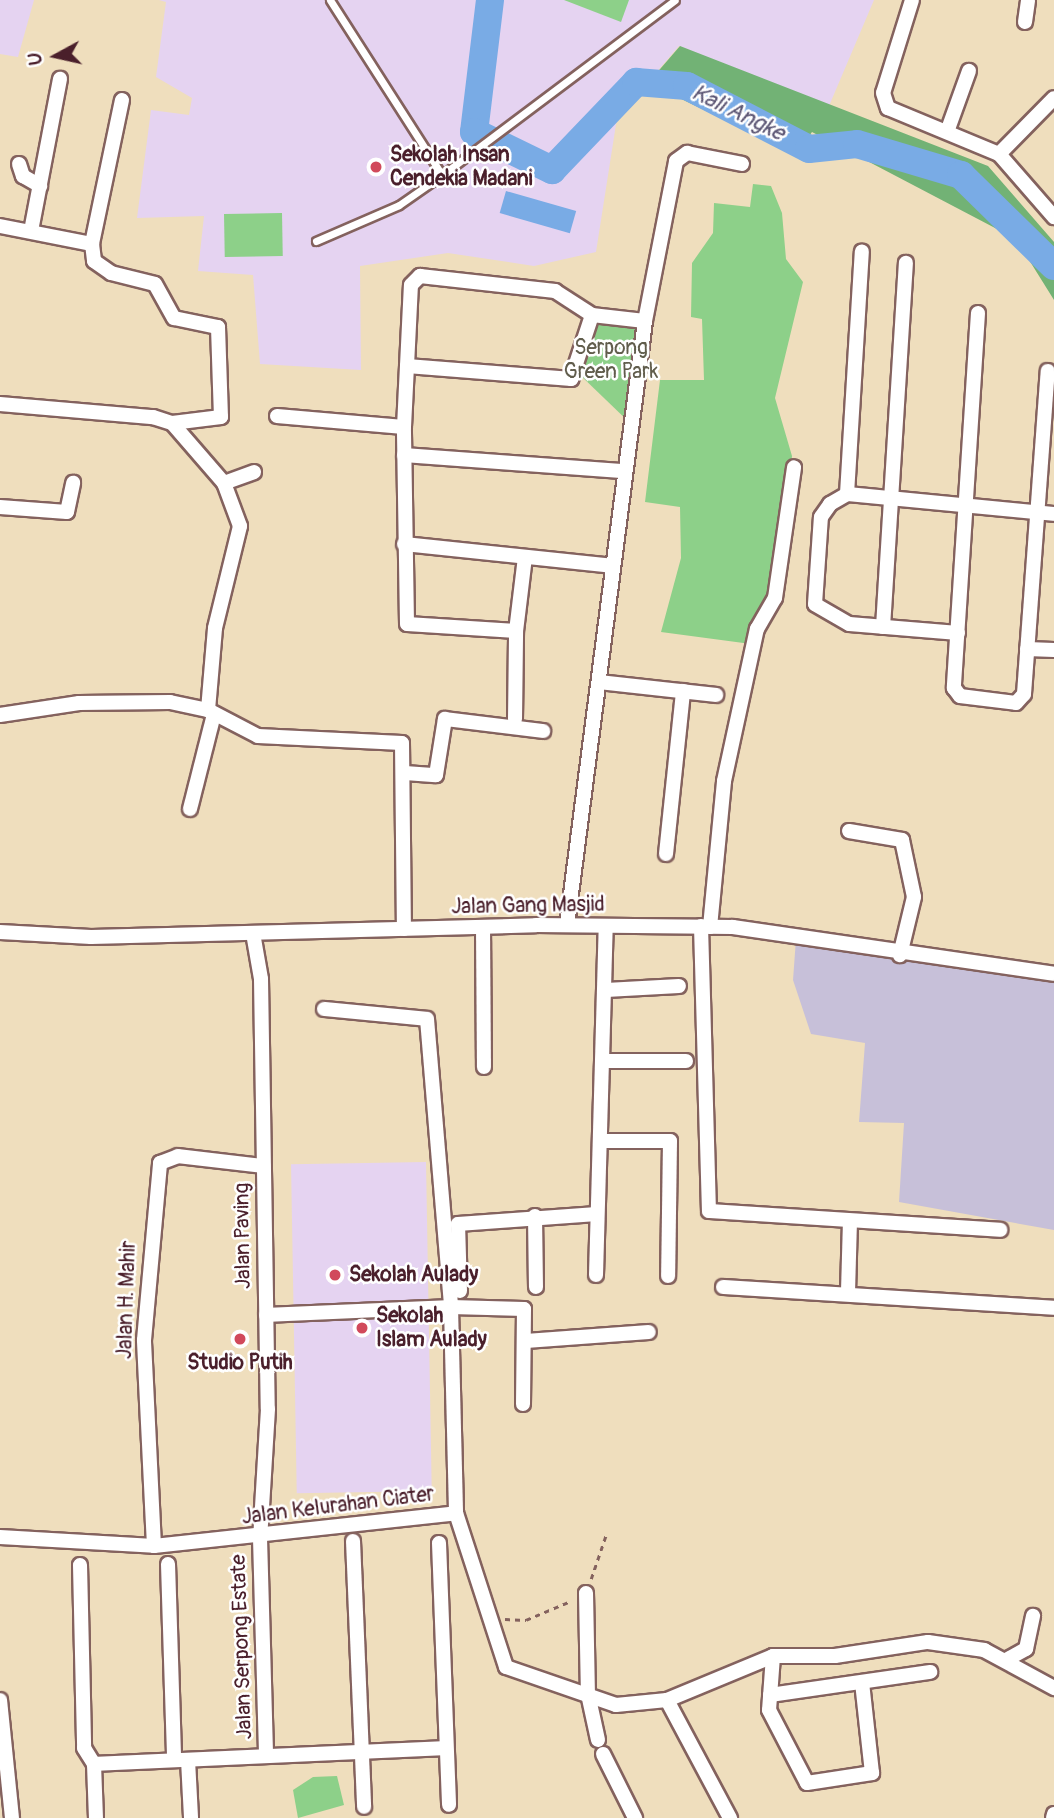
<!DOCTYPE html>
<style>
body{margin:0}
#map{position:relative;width:1054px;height:1818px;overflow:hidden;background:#efdebd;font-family:Pangolin,sans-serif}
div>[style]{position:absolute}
.built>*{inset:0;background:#e5d3f1;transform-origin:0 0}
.industrial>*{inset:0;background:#c7c0d9}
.green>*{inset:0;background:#8dd089;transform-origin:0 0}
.forest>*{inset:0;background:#72b275}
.water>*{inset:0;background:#79abe5;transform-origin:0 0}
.river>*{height:28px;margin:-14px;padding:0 14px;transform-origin:14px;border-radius:14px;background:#79abe5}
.path>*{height:2.5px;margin-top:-1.25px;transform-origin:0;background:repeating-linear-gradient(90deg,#84625e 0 5px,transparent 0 10px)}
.roads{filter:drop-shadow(2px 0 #84625e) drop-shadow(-2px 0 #84625e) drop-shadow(0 2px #84625e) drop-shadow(0 -2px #84625e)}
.service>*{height:7px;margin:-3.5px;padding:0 3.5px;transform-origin:3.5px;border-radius:3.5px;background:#fff}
.minor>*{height:14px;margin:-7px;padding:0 7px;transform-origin:7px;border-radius:7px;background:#fff}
.dots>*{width:19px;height:19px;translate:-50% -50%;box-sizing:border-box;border:4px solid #fff;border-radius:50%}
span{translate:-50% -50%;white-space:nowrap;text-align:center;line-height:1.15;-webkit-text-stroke:5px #fff;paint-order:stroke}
.poi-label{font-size:21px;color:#4a1f2b;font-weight:700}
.left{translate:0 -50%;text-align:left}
.park-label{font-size:21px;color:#615d4c}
.street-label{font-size:21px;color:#4a1f2b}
.water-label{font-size:23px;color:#5d5775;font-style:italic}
.north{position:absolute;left:21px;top:21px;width:70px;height:70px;-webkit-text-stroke:5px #fff;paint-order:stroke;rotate:262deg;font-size:19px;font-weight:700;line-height:28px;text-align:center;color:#4a1f2b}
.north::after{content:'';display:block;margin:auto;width:24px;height:32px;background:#4a1f2b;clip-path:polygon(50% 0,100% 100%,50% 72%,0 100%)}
</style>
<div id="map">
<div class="built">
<div style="clip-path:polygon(0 0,34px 0,18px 57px,0 54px)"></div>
<div style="clip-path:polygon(159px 0,874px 0,829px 106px,679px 46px,617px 118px,596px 252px,534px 266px,448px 253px,360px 266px,361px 370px,260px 364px,253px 275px,198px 271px,204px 216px,137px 218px,151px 110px,189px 115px,192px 98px,156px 77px,166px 2px)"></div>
<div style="left:426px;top:1162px;width:329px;height:135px;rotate:89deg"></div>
</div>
<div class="industrial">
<div style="clip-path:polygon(796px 939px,1054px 969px,1054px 1230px,899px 1202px,904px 1123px,859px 1122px,865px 1043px,811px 1034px,793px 980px)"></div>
</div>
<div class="green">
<div style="clip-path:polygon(564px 0,629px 0,621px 22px)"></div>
<div style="clip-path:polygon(753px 184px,771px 186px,782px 213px,786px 259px,803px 282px,775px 398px,792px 456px,775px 603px,768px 628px,751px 644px,661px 632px,681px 558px,680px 507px,645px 502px,660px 380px,704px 380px,702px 319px,691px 317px,692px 263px,713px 233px,714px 203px,750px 207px)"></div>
<div style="left:282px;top:213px;width:43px;height:58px;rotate:89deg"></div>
<div style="clip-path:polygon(592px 315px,645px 321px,631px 424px,578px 373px)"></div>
<div style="clip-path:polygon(337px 1776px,344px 1805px,298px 1818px,293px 1790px,313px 1777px)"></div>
</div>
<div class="forest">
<div style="clip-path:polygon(680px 46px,988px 166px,1054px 242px,1054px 300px,1016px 239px,812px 132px,796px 154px,648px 83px)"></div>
</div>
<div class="water">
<div style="left:506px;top:191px;width:73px;height:23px;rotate:16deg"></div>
</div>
<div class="river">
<div style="left:490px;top:0;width:133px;rotate:96.9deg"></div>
<div style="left:474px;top:132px;width:87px;rotate:26deg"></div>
<div style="left:552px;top:170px;width:122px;rotate:-46.3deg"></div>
<div style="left:636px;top:82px;width:51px;rotate:4.5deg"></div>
<div style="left:687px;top:86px;width:137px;rotate:27.3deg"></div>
<div style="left:809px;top:149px;width:48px;rotate:-5.9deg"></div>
<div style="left:857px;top:144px;width:109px;rotate:16.6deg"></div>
<div style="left:961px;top:175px;width:130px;rotate:44.4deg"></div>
</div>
<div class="path">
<div style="left:591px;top:1579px;width:46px;rotate:-71.2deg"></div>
<div style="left:505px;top:1619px;width:21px;rotate:3deg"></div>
<div style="left:526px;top:1620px;width:49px;rotate:-22.9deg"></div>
</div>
<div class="roads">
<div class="service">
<div style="left:330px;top:0;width:208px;rotate:57.4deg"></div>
<div style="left:442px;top:175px;width:291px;rotate:-36.9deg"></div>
<div style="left:316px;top:241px;width:90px;rotate:-23.4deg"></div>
<div style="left:399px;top:205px;width:52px;rotate:-34.9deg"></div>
</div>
<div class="minor">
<div style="left:912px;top:0;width:97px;rotate:107.3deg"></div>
<div style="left:883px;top:93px;width:16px;rotate:72deg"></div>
<div style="left:888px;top:108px;width:120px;rotate:22.5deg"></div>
<div style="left:999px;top:154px;width:84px;rotate:48.9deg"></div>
<div style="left:1025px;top:22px;width:22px;rotate:-82deg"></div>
<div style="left:122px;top:100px;width:147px;rotate:101.8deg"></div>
<div style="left:92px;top:244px;width:17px;rotate:83deg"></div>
<div style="left:94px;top:261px;width:21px;rotate:35deg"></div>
<div style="left:111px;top:273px;width:45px;rotate:14deg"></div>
<div style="left:155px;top:284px;width:39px;rotate:61deg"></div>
<div style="left:174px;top:318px;width:45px;rotate:11.6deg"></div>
<div style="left:218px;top:327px;width:90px;rotate:88.1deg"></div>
<div style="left:221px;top:417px;width:49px;rotate:173deg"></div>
<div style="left:947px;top:132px;width:65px;rotate:-70.2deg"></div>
<div style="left:999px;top:154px;width:78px;rotate:-45.5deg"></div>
<div style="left:19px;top:164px;width:13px;rotate:72deg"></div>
<div style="left:23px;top:176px;width:20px;rotate:30deg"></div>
<div style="left:0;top:226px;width:94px;rotate:11.1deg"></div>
<div style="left:31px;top:231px;width:155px;rotate:-79.2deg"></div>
<div style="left:978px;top:313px;width:376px;rotate:93.7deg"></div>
<div style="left:954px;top:688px;width:10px;rotate:53deg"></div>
<div style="left:960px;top:696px;width:56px;rotate:7.1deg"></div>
<div style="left:1016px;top:703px;width:12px;rotate:-48deg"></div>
<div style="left:1024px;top:694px;width:324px;rotate:-85.8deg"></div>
<div style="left:407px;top:366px;width:165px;rotate:4.5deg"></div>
<div style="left:571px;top:379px;width:67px;rotate:-71.8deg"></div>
<div style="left:0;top:404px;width:154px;rotate:4.9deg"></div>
<div style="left:153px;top:417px;width:20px;rotate:18deg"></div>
<div style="left:172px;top:423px;width:79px;rotate:49.1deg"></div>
<div style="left:224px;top:483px;width:32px;rotate:-20deg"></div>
<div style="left:277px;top:416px;width:127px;rotate:5deg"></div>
<div style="left:404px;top:455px;width:221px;rotate:4.2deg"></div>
<div style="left:847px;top:494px;width:243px;rotate:-86.5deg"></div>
<div style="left:0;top:507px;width:67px;rotate:4.3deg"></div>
<div style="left:67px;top:512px;width:30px;rotate:-78deg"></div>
<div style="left:404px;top:544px;width:209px;rotate:6deg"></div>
<div style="left:525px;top:557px;width:75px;rotate:96.9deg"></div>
<div style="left:516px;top:631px;width:109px;rotate:-176.3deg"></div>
<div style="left:407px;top:624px;width:197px;rotate:-90.9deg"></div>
<div style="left:404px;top:427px;width:142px;rotate:-87.2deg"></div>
<div style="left:411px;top:285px;width:13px;rotate:-45deg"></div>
<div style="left:420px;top:276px;width:136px;rotate:6.3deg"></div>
<div style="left:555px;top:291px;width:44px;rotate:33deg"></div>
<div style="left:592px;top:315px;width:53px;rotate:6.5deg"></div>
<div style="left:883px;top:627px;width:365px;rotate:-86.4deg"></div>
<div style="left:958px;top:633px;width:109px;rotate:-175.3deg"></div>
<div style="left:849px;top:624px;width:39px;rotate:-150deg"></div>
<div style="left:815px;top:604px;width:87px;rotate:-86.1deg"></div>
<div style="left:821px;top:517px;width:16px;rotate:-55deg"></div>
<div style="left:830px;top:504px;width:20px;rotate:-30deg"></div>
<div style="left:847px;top:494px;width:208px;rotate:5.5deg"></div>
<div style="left:1027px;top:649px;width:27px;rotate:2deg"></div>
<div style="left:599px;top:682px;width:118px;rotate:6.3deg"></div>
<div style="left:208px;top:710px;width:82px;rotate:-85.1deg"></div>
<div style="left:215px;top:628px;width:105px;rotate:-76.2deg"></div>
<div style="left:240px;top:526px;width:46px;rotate:-110.4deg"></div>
<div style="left:0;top:715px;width:80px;rotate:-8.6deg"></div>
<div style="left:79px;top:703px;width:91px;rotate:-0.6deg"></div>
<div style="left:170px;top:702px;width:39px;rotate:12deg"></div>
<div style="left:208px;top:710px;width:56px;rotate:27.5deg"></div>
<div style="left:258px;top:736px;width:144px;rotate:2.8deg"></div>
<div style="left:402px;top:743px;width:186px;rotate:89.4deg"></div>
<div style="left:515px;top:719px;width:88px;rotate:-89.3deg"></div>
<div style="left:405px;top:773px;width:31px;rotate:4deg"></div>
<div style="left:436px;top:775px;width:57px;rotate:-80.9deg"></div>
<div style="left:445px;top:719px;width:99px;rotate:7deg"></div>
<div style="left:190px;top:809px;width:98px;rotate:-75.8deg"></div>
<div style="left:849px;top:831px;width:54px;rotate:9.6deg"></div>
<div style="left:902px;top:840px;width:58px;rotate:78.1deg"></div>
<div style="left:914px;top:897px;width:60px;rotate:103.6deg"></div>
<div style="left:666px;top:854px;width:164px;rotate:-84deg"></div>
<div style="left:567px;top:925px;width:609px;rotate:-82.64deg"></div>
<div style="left:645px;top:321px;width:163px;rotate:-79deg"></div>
<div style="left:676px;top:161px;width:14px;rotate:-36deg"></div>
<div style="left:687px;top:153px;width:56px;rotate:11.3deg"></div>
<div style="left:701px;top:926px;width:285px;rotate:88.4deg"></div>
<div style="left:709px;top:1211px;width:292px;rotate:3.7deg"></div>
<div style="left:483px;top:927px;width:140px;rotate:89.6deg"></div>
<div style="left:710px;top:927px;width:147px;rotate:-84.5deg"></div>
<div style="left:724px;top:781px;width:156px;rotate:-77.8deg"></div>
<div style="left:757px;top:629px;width:36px;rotate:-60deg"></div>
<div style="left:775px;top:598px;width:132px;rotate:-81.7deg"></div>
<div style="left:0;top:932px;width:91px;rotate:3.1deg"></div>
<div style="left:91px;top:937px;width:445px;rotate:-1.5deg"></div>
<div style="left:536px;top:925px;width:197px;rotate:0.6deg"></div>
<div style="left:733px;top:927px;width:324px;rotate:8.3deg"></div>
<div style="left:253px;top:933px;width:47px;rotate:80.1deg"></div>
<div style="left:261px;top:979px;width:430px;rotate:89.1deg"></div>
<div style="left:268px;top:1409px;width:129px;rotate:93.5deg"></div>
<div style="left:260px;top:1538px;width:218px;rotate:88.4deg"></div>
<div style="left:606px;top:990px;width:73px;rotate:-3.1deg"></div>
<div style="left:324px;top:1009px;width:103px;rotate:5.5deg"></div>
<div style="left:427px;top:1019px;width:289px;rotate:85.2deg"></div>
<div style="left:451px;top:1307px;width:73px;rotate:1.6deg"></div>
<div style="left:524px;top:1309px;width:95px;rotate:90.6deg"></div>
<div style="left:603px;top:1061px;width:83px"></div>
<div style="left:603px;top:1141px;width:67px"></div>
<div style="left:670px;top:1141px;width:135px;rotate:90.8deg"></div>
<div style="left:535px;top:1216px;width:71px;rotate:89.2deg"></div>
<div style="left:596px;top:1275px;width:349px;rotate:-88.4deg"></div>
<div style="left:723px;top:1287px;width:332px;rotate:3.6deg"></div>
<div style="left:460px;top:1291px;width:67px;rotate:-91.7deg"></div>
<div style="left:458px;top:1224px;width:139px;rotate:-4.1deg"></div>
<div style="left:848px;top:1292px;width:70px;rotate:-88.4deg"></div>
<div style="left:266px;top:1315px;width:185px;rotate:-2.5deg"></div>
<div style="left:451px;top:1307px;width:206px;rotate:88.6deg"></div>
<div style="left:526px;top:1341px;width:123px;rotate:-4.2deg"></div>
<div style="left:0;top:1537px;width:154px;rotate:3.3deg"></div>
<div style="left:154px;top:1546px;width:304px;rotate:-6.2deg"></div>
<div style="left:456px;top:1513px;width:162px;rotate:72deg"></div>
<div style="left:506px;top:1667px;width:116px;rotate:19.1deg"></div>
<div style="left:616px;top:1705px;width:51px;rotate:-5.6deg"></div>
<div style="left:667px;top:1700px;width:115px;rotate:-22.5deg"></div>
<div style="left:773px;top:1656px;width:62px"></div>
<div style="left:835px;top:1656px;width:94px;rotate:-8.6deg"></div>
<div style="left:928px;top:1642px;width:57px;rotate:8.1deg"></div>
<div style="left:984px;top:1650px;width:80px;rotate:28.5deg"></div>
<div style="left:353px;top:1541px;width:266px;rotate:87.6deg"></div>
<div style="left:439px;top:1543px;width:262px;rotate:87.8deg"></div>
<div style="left:154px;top:1546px;width:206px;rotate:-92.8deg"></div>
<div style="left:144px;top:1340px;width:178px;rotate:-84.8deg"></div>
<div style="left:160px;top:1163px;width:19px;rotate:-21deg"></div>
<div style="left:178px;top:1156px;width:86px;rotate:6.7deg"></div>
<div style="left:168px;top:1564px;width:196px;rotate:88.2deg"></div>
<div style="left:80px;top:1565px;width:183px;rotate:88.7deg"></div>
<div style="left:84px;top:1748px;width:19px;rotate:58deg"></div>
<div style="left:94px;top:1764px;width:54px;rotate:87.9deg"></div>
<div style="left:586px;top:1593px;width:101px;rotate:88.9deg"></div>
<div style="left:588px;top:1694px;width:47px;rotate:77.7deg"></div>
<div style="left:773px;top:1656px;width:54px;rotate:94.2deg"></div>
<div style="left:769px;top:1710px;width:82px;rotate:62.5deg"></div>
<div style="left:807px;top:1783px;width:66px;rotate:-8.7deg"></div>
<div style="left:872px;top:1773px;width:91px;rotate:-96.3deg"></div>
<div style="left:1006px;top:1660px;width:23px;rotate:-29deg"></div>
<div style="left:1026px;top:1649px;width:34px;rotate:-78deg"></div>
<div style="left:770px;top:1695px;width:162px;rotate:-8.2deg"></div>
<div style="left:0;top:1700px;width:119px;rotate:84.2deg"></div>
<div style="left:667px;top:1700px;width:134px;rotate:61.9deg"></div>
<div style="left:603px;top:1754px;width:72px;rotate:63.4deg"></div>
<div style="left:188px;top:1760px;width:58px;rotate:87deg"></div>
<div style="left:94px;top:1764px;width:352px;rotate:-2.6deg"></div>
<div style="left:1053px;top:1818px;width:4px;rotate:-76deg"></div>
</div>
</div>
<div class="dots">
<div style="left:376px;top:167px;background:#d1495b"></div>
<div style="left:335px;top:1275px;background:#d1495b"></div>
<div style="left:362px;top:1328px;background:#d1495b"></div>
<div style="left:240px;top:1339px;background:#d1495b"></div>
</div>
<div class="poi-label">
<span class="left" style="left:390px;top:167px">Sekolah Insan<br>Cendekia Madani</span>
<span class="left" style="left:349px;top:1275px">Sekolah Aulady</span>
<span class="left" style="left:376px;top:1328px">Sekolah<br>Islam Aulady</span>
<span style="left:240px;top:1363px">Studio Putih</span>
</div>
<div class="park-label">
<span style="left:611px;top:360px">Serpong<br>Green Park</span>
</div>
<div class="street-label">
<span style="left:528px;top:906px;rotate:-1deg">Jalan Gang Masjid</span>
<span style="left:243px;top:1236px;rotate:-91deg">Jalan Paving</span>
<span style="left:127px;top:1300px;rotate:-88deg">Jalan H. Mahir</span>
<span style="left:338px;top:1506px;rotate:-7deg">Jalan Kelurahan Ciater</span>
<span style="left:242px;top:1647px;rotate:-92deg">Jalan Serpong Estate</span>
</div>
<div class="water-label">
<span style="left:738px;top:113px;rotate:26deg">Kali Angke</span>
</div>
<div class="north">U</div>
</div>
